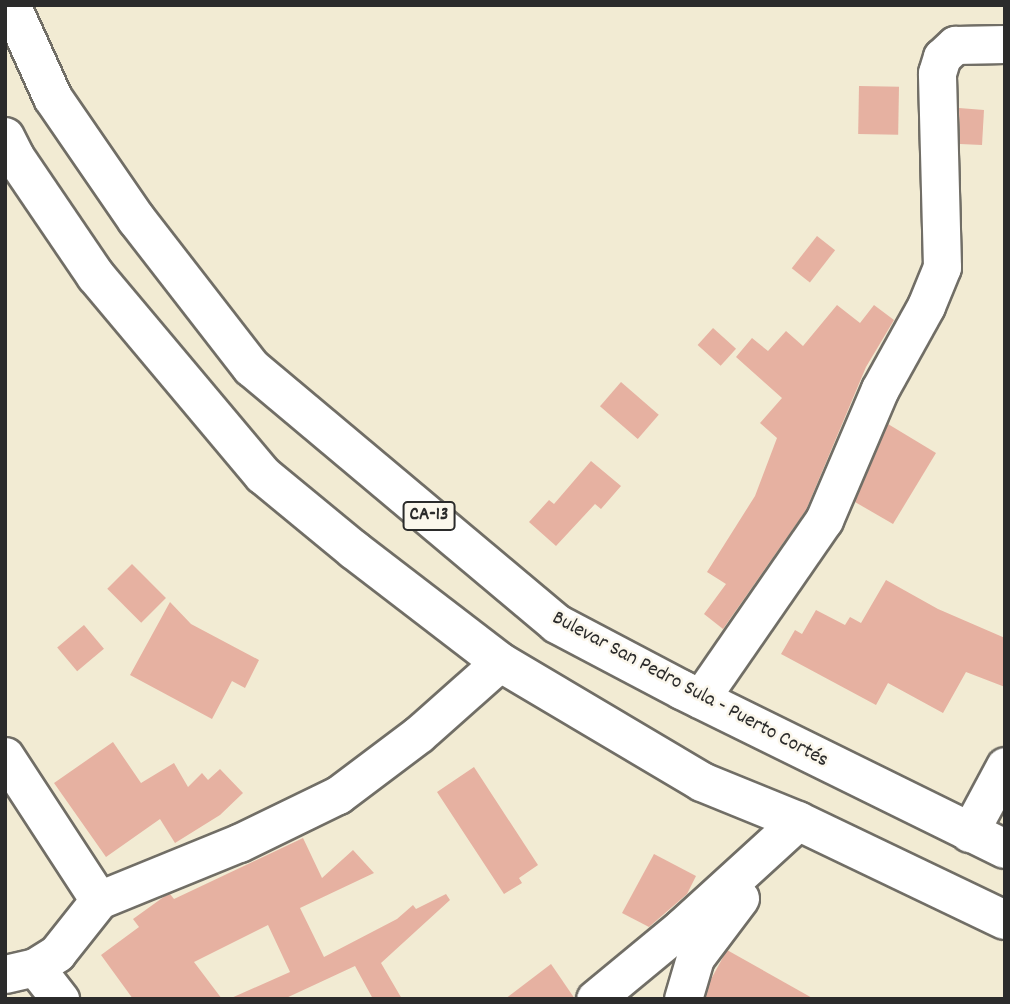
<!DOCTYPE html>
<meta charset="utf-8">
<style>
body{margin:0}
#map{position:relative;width:1010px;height:1004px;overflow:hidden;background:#f2ebd3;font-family:Dekko,sans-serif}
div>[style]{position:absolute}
.building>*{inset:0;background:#e6b1a1;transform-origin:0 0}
.roads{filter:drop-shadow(2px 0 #716e66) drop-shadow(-2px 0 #716e66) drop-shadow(0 2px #716e66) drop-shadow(0 -2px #716e66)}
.minor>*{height:37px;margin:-18.5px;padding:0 18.5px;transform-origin:18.5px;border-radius:18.5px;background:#fff}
.highway>*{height:38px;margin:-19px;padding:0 19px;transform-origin:19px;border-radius:19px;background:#fff}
span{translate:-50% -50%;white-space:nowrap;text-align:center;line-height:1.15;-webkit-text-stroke:5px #fbf7ec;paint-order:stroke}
.shield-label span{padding:2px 5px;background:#fbf7ec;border:2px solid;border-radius:5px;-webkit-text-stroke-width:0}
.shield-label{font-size:19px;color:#2b2b2b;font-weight:700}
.street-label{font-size:21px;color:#2b2b2b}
.frame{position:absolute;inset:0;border:7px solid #2b2b2b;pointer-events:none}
</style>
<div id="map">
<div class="building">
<div style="left:859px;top:86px;width:40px;height:48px;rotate:1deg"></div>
<div style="clip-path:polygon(959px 108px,984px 110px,982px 145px,960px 144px)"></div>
<div style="left:817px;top:236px;width:23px;height:41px;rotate:38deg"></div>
<div style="clip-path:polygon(837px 305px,860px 323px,874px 305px,894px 320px,866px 367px,806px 510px,723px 629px,704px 614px,726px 584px,707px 572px,755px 496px,777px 438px,760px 423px,782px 398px,736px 357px,752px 338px,768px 351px,786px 331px,803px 346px)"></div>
<div style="left:713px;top:328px;width:31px;height:23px;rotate:42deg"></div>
<div style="left:621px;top:382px;width:50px;height:32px;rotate:41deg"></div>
<div style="clip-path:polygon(888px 424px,936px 453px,893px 524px,855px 502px)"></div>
<div style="clip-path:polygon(591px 461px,621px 486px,601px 509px,595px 504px,556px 546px,529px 522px,549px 500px,554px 504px)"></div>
<div style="left:132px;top:564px;width:48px;height:35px;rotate:45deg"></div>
<div style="clip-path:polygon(886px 580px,938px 609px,1005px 638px,1005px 687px,966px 672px,943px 713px,888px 683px,876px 705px,781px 654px,795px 630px,802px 634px,816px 610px,845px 625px,850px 617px,861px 623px)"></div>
<div style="clip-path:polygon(170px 602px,191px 624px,259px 660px,245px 688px,232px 681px,212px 719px,130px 675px)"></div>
<div style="left:84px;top:625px;width:31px;height:35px;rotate:50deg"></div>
<div style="clip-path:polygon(113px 742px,141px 783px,174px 763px,188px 787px,202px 773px,208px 780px,220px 769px,243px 793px,220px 815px,175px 843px,160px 819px,106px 857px,54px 783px)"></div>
<div style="clip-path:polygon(474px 767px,538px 865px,519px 878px,522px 883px,504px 894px,437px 792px)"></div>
<div style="clip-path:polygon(303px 838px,322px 878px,353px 850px,374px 873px,300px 908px,324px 957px,397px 919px,413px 905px,416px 909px,446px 894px,450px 900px,381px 963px,402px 999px,373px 999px,355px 966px,284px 999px,229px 999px,290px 972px,268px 925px,194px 962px,222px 999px,133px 999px,101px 955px,139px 927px,133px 919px,165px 896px,170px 894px,174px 899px)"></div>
<div style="clip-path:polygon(654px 854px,696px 876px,687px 894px,649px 927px,622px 913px)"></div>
<div style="clip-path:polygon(727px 950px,814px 999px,705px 999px,710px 981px)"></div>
<div style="clip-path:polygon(551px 964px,575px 999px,505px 999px)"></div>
</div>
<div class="roads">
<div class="minor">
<div style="left:700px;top:699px;width:218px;rotate:-55.3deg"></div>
<div style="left:824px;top:520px;width:142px;rotate:-66.9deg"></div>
<div style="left:880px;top:389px;width:95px;rotate:-61deg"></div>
<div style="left:926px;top:306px;width:42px;rotate:-67.7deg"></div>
<div style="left:942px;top:267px;width:194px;rotate:-91.5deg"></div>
<div style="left:937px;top:73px;width:17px;rotate:-73deg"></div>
<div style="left:942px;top:57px;width:18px;rotate:-43deg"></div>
<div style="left:955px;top:45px;width:50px;rotate:-1.1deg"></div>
<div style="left:5px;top:756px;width:172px;rotate:56.9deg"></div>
<div style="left:969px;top:833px;width:76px;rotate:-61.8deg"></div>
<div style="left:35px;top:967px;width:41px;rotate:52deg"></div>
<div style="left:5px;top:974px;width:31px;rotate:-13deg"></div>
<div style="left:35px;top:967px;width:26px;rotate:-32deg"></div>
<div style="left:57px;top:953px;width:68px;rotate:-51.6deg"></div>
<div style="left:99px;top:900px;width:151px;rotate:-22.2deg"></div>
<div style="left:239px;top:843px;width:110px;rotate:-25.9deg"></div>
<div style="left:338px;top:795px;width:101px;rotate:-37deg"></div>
<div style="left:419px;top:734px;width:108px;rotate:-41.6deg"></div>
<div style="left:595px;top:999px;width:113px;rotate:-39.6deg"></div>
<div style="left:682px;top:927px;width:157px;rotate:-42.4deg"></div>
<div style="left:683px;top:999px;width:43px;rotate:-73.7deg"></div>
<div style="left:695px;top:958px;width:75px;rotate:-53.1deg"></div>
</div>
<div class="highway">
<div style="left:11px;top:5px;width:102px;rotate:65.7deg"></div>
<div style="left:53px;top:98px;width:148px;rotate:55.5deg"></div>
<div style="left:137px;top:220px;width:187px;rotate:52.2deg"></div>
<div style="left:252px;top:368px;width:398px;rotate:40deg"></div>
<div style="left:557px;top:624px;width:141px;rotate:27.8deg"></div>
<div style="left:682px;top:690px;width:360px;rotate:26.2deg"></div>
<div style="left:5px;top:137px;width:22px;rotate:63deg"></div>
<div style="left:15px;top:157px;width:144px;rotate:55.8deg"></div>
<div style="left:96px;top:276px;width:260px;rotate:50deg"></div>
<div style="left:263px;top:475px;width:118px;rotate:39.5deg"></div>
<div style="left:354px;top:550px;width:184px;rotate:37.5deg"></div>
<div style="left:500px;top:662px;width:235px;rotate:30.7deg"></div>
<div style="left:702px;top:782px;width:104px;rotate:22.1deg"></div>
<div style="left:798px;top:821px;width:229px;rotate:25.6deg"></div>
</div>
</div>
<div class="shield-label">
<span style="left:429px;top:516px">CA-13</span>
</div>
<div class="street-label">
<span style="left:690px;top:690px;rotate:28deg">Bulevar San Pedro Sula - Puerto Cortés</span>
</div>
<div class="frame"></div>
</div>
